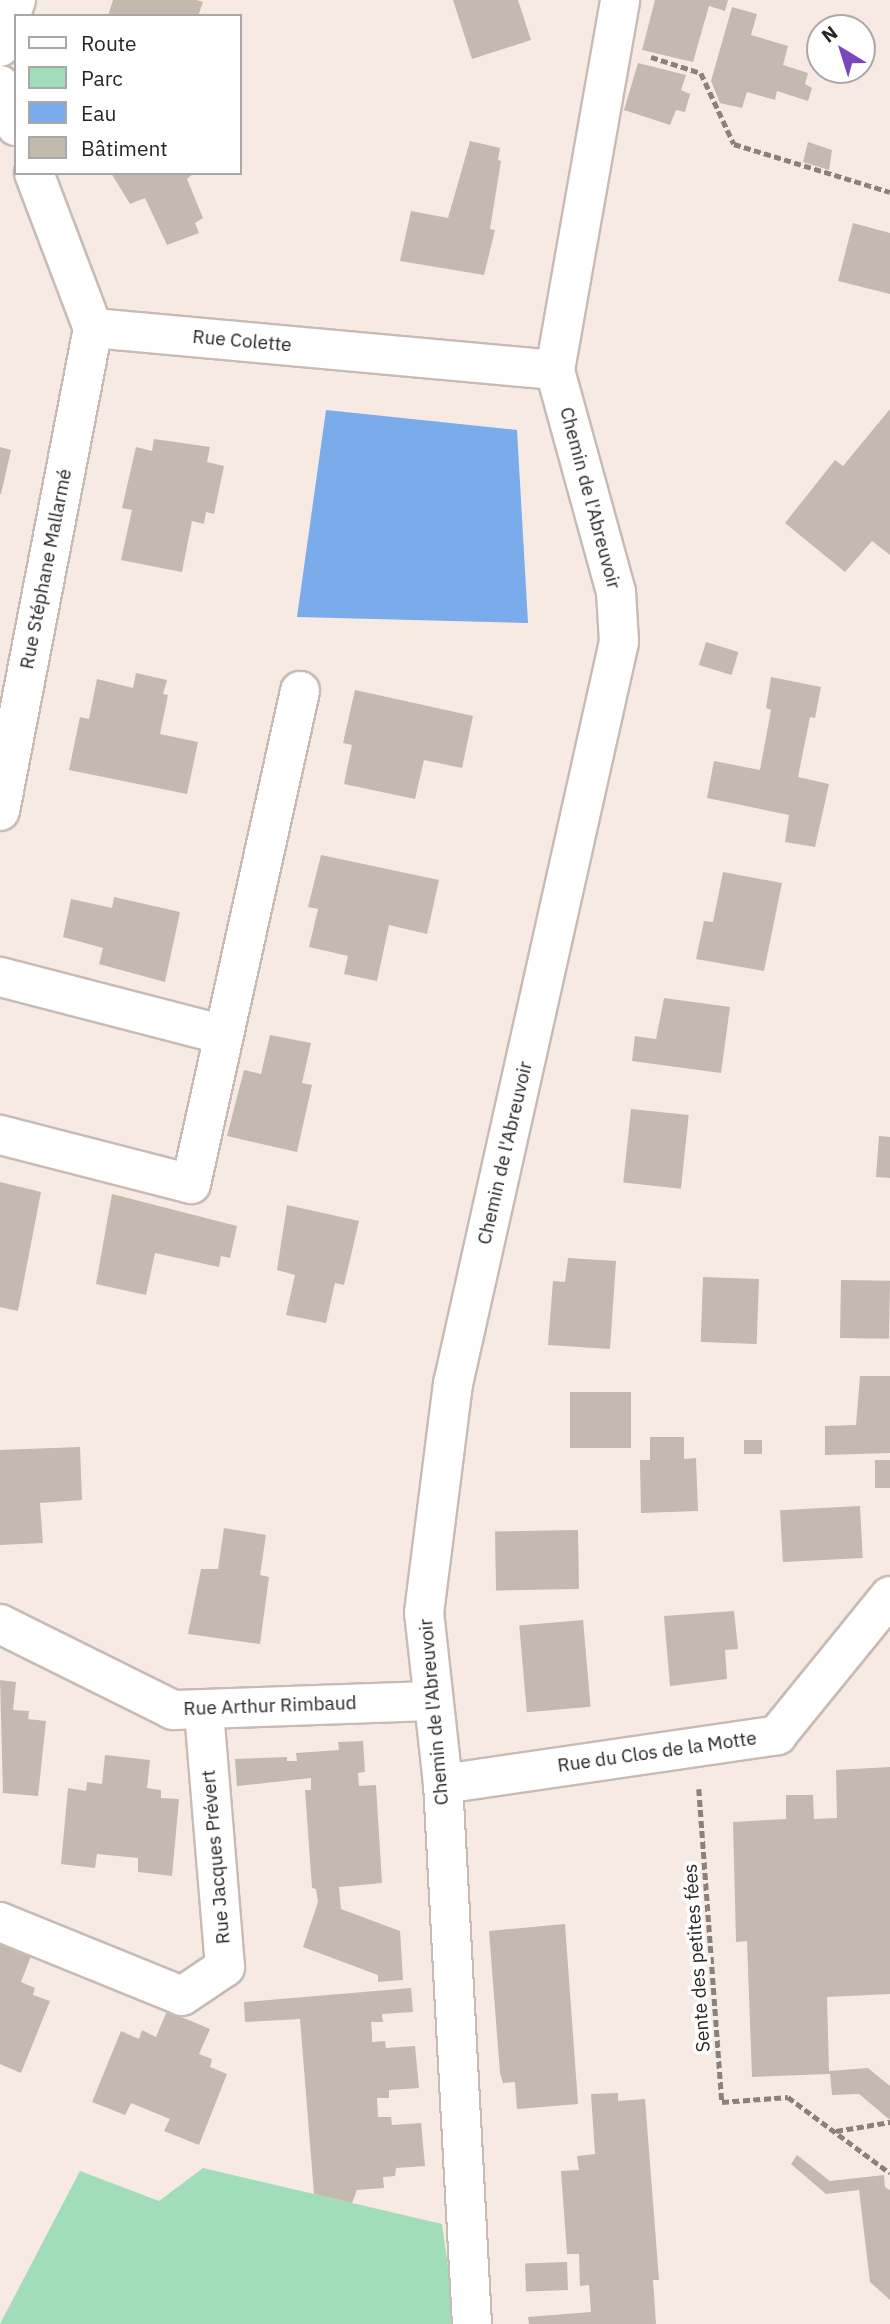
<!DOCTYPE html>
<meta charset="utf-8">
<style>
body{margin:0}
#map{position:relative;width:890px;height:2324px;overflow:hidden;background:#f7eae3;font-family:"IBM Plex Sans",sans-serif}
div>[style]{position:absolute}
.green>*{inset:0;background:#a0ddb8}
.water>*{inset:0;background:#7aacec}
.building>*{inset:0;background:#c3b9af;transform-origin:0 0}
.path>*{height:4.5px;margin-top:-2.25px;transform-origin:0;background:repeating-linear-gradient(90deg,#89817c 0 7px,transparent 0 10.5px)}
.roads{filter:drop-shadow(2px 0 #c7bbb4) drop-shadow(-2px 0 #c7bbb4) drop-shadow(0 2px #c7bbb4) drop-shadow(0 -2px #c7bbb4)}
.minor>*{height:38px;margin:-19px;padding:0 19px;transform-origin:19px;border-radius:19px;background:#fff}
span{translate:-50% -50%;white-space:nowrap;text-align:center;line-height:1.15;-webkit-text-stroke:7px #fff;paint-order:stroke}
.street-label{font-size:19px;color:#2a2623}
.legend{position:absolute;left:14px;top:14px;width:228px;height:161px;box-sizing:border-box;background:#fff;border:2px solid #aaa8a7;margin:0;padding:9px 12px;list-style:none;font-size:21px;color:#2a2623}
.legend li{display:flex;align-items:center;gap:14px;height:35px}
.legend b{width:35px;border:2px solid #aaa8a7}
.north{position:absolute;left:806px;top:14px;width:70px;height:70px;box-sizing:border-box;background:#fff;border:2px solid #aaa8a7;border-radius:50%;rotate:322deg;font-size:19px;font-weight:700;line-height:28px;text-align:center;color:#2a2623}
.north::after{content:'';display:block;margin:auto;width:24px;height:32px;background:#7d45bb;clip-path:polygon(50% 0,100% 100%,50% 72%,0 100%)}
</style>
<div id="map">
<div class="green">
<div style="clip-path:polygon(203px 2168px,442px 2224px,456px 2324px,0 2324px,80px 2171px,159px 2201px)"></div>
</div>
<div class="water">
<div style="clip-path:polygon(326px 410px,517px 430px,528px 623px,297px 617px)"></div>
</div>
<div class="building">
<div style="clip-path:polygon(113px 0,196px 0,203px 2px,198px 16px,108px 16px)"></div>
<div style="clip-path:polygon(453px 0,518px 0,531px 40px,472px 59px)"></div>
<div style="clip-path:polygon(655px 0,728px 0,725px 11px,709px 6px,693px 62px,642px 50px)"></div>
<div style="clip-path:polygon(732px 7px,757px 14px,751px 35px,788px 46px,783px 65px,808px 73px,805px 84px,812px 88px,808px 101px,777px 91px,775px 100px,747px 92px,742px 108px,720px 103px,711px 81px)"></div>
<div style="clip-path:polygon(638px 63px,686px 75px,681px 90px,690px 94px,685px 112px,676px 110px,670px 125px,624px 110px)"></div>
<div style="clip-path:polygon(470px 141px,500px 148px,498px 160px,501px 161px,490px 229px,495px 230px,484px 275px,400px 261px,411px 211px,448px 218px)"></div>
<div style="clip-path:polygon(808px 142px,832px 150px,829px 170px,803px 162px)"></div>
<div style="clip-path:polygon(111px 173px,194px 173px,187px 179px,203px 218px,195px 223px,199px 233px,167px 245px,145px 198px,130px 204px)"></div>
<div style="clip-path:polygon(853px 223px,890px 233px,890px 294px,838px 281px)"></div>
<div style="clip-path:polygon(890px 409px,890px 555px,872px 541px,845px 572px,785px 523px,835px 460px,843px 466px)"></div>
<div style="clip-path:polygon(154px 439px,210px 447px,207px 462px,224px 466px,214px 514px,206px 512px,204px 524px,192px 521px,182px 572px,121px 560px,132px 510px,122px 508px,136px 447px,152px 451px)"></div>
<div style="clip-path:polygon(0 447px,11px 450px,1px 494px,0 494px)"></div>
<div style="left:706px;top:642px;width:34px;height:24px;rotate:17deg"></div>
<div style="clip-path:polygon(136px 673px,167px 680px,163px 694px,168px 695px,160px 734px,198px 742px,187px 794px,69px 770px,80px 717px,89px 719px,97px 679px,133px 688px)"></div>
<div style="clip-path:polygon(771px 677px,821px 687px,815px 718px,810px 717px,798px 777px,829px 784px,815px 847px,785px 842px,789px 815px,707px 798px,714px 761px,760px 770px,771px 710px,766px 708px)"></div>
<div style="clip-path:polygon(355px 690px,473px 716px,462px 768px,424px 760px,415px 799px,344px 784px,352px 745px,343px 743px)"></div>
<div style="clip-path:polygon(321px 855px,439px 880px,427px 934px,389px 925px,377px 981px,344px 974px,348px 956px,309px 947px,318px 909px,308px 907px)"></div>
<div style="clip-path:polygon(723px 872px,782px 883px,764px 971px,696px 959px,704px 921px,713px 922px)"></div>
<div style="clip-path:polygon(114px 897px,180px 912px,165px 982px,99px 964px,103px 948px,63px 937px,71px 899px,112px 908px)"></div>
<div style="clip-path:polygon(664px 998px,730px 1007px,721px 1073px,632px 1061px,635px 1036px,656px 1039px)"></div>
<div style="clip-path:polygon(270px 1035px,311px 1043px,302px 1083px,312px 1085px,297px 1152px,227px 1136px,244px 1070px,261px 1074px)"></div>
<div style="left:631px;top:1109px;width:58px;height:74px;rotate:6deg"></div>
<div style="clip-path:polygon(879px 1136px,890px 1137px,890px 1178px,876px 1177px)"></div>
<div style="clip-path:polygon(0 1182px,41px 1192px,18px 1311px,0 1307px)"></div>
<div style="clip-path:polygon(112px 1194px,237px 1226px,230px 1258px,221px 1256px,219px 1267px,155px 1253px,146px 1295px,96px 1284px)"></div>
<div style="clip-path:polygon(287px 1205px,359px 1221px,344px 1285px,335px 1283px,326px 1323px,286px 1315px,295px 1275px,277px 1270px)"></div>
<div style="clip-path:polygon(568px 1258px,616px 1261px,610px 1349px,548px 1345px,553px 1281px,565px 1282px)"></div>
<div style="left:703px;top:1277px;width:56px;height:65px;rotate:2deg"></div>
<div style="left:841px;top:1280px;width:49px;height:58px;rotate:1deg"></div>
<div style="clip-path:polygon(860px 1376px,890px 1376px,890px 1453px,825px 1455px,825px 1426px,856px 1425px)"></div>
<div style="left:570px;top:1392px;width:61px;height:56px"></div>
<div style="clip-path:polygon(650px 1437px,684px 1437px,684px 1459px,696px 1458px,698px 1511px,641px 1513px,640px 1460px,650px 1460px)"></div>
<div style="left:744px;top:1440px;width:18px;height:14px"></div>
<div style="clip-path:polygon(80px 1447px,82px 1500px,40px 1503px,43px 1543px,0 1545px,0 1450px)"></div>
<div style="left:875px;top:1460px;width:15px;height:28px"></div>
<div style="left:860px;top:1506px;width:52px;height:80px;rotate:87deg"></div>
<div style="clip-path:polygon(224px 1528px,266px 1535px,260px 1575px,269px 1577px,260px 1644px,188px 1634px,201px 1569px,218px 1569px)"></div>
<div style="left:578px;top:1530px;width:59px;height:83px;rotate:89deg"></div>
<div style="clip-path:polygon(734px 1611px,738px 1649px,725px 1650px,727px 1679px,670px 1686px,664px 1616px)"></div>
<div style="left:583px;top:1620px;width:87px;height:64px;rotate:85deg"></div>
<div style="clip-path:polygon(0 1680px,16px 1682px,13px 1710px,29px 1711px,28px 1719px,46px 1721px,38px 1796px,3px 1793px)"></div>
<div style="clip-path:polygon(363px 1741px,365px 1772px,358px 1773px,359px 1786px,376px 1785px,382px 1883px,339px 1887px,341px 1909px,400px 1931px,403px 1980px,378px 1982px,378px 1975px,303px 1947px,318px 1902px,316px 1889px,312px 1888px,305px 1790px,311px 1790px,311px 1778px,237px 1786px,235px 1759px,287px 1757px,287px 1761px,297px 1761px,296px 1753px,339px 1750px,338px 1742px)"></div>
<div style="clip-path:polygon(105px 1755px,150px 1760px,147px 1788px,161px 1790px,161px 1798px,179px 1799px,172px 1876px,138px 1872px,138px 1858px,97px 1854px,95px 1868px,61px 1864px,68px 1788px,86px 1791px,87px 1782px,102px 1784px)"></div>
<div style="clip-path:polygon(890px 1767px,890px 1994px,827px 1997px,829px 2071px,868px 2068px,890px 2086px,890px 2120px,859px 2094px,832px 2095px,830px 2074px,752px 2077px,747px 1941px,736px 1942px,733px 1822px,786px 1819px,786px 1795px,813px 1795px,814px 1819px,837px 1818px,836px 1770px)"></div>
<div style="clip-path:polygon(565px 1924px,578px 2104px,517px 2109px,515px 2082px,503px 2083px,500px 2073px,489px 1931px)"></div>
<div style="clip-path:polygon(0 1943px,31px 1956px,21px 1982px,35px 1988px,33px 1995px,50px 2001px,21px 2073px,0 2064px)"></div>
<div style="clip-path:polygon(411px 1988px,413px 2012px,382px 2014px,383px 2022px,371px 2022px,372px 2033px,372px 2042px,385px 2041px,386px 2048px,415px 2046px,419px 2088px,389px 2090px,389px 2098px,377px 2098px,378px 2117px,391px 2117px,392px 2125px,421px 2123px,425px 2166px,396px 2168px,395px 2176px,383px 2177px,384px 2188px,357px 2190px,352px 2203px,314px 2194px,300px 2019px,245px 2022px,244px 2002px)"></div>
<div style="clip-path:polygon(167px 2011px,210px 2029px,199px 2054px,212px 2059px,210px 2067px,227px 2074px,199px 2145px,164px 2131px,170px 2119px,131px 2103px,125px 2115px,92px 2102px,121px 2031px,139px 2039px,142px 2030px,156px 2037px)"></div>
<div style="clip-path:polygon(618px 2093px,618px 2101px,645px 2099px,659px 2280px,653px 2280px,656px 2324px,529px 2324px,528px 2317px,591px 2312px,589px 2285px,580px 2286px,579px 2254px,567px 2254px,561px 2171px,579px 2170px,577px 2156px,595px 2154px,591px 2094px)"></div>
<div style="clip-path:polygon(797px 2155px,830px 2181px,884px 2175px,885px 2187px,890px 2190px,890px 2300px,870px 2282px,859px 2190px,826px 2194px,791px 2164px)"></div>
<div style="left:567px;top:2262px;width:28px;height:42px;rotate:88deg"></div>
</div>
<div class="path">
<div style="left:651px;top:57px;width:52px;rotate:17.7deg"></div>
<div style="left:701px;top:73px;width:78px;rotate:65.1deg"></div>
<div style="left:734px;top:144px;width:163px;rotate:17.1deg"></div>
<div style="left:699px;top:1789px;width:314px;rotate:85.8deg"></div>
<div style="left:722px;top:2102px;width:66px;rotate:-4.3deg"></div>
<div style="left:788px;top:2097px;width:127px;rotate:36.7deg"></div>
<div style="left:836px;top:2131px;width:55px;rotate:-9.5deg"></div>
</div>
<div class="roads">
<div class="minor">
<div style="left:0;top:47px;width:50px;rotate:-71.2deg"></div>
<div style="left:0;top:85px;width:44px;rotate:68.7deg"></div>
<div style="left:34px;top:173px;width:166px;rotate:69.2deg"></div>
<div style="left:93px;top:328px;width:464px;rotate:5.2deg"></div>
<div style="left:0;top:811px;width:492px;rotate:-79.1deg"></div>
<div style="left:0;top:977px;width:231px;rotate:14.5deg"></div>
<div style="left:0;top:1135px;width:197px;rotate:14.4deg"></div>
<div style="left:191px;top:1184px;width:505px;rotate:-77.53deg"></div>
<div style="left:0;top:1624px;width:193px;rotate:26.4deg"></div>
<div style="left:173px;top:1710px;width:260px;rotate:-2deg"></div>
<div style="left:443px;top:1784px;width:338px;rotate:-8.3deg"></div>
<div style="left:777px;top:1735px;width:179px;rotate:-50.9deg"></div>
<div style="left:0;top:1922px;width:196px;rotate:22.1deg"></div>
<div style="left:182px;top:1996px;width:52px;rotate:-34deg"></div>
<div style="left:225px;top:1967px;width:258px;rotate:-94.7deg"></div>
<div style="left:472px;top:2324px;width:541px;rotate:-93.07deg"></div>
<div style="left:443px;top:1784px;width:172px;rotate:-96.3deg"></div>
<div style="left:424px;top:1613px;width:231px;rotate:-82.8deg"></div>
<div style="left:453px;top:1384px;width:760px;rotate:-77.39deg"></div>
<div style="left:619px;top:642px;width:50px;rotate:-93.4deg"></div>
<div style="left:616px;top:592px;width:230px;rotate:-105.4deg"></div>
<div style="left:555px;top:370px;width:376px;rotate:-80deg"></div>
</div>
</div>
<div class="street-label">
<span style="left:242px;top:341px;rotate:5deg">Rue Colette</span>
<span style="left:590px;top:498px;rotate:75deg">Chemin de l'Abreuvoir</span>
<span style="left:46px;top:569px;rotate:-79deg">Rue Stéphane Mallarmé</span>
<span style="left:505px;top:1153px;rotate:-77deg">Chemin de l'Abreuvoir</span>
<span style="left:270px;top:1706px;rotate:-2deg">Rue Arthur Rimbaud</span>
<span style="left:434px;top:1712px;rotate:-95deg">Chemin de l'Abreuvoir</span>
<span style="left:657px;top:1752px;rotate:-8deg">Rue du Clos de la Motte</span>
<span style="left:216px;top:1857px;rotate:-95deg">Rue Jacques Prévert</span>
<span style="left:697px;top:1958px;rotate:-94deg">Sente des petites fées</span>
</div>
<ul class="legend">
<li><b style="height:9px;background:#fff"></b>Route</li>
<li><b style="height:19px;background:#a0ddb8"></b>Parc</li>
<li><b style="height:19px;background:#7aacec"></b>Eau</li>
<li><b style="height:19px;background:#c3b9af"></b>Bâtiment</li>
</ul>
<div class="north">N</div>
</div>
